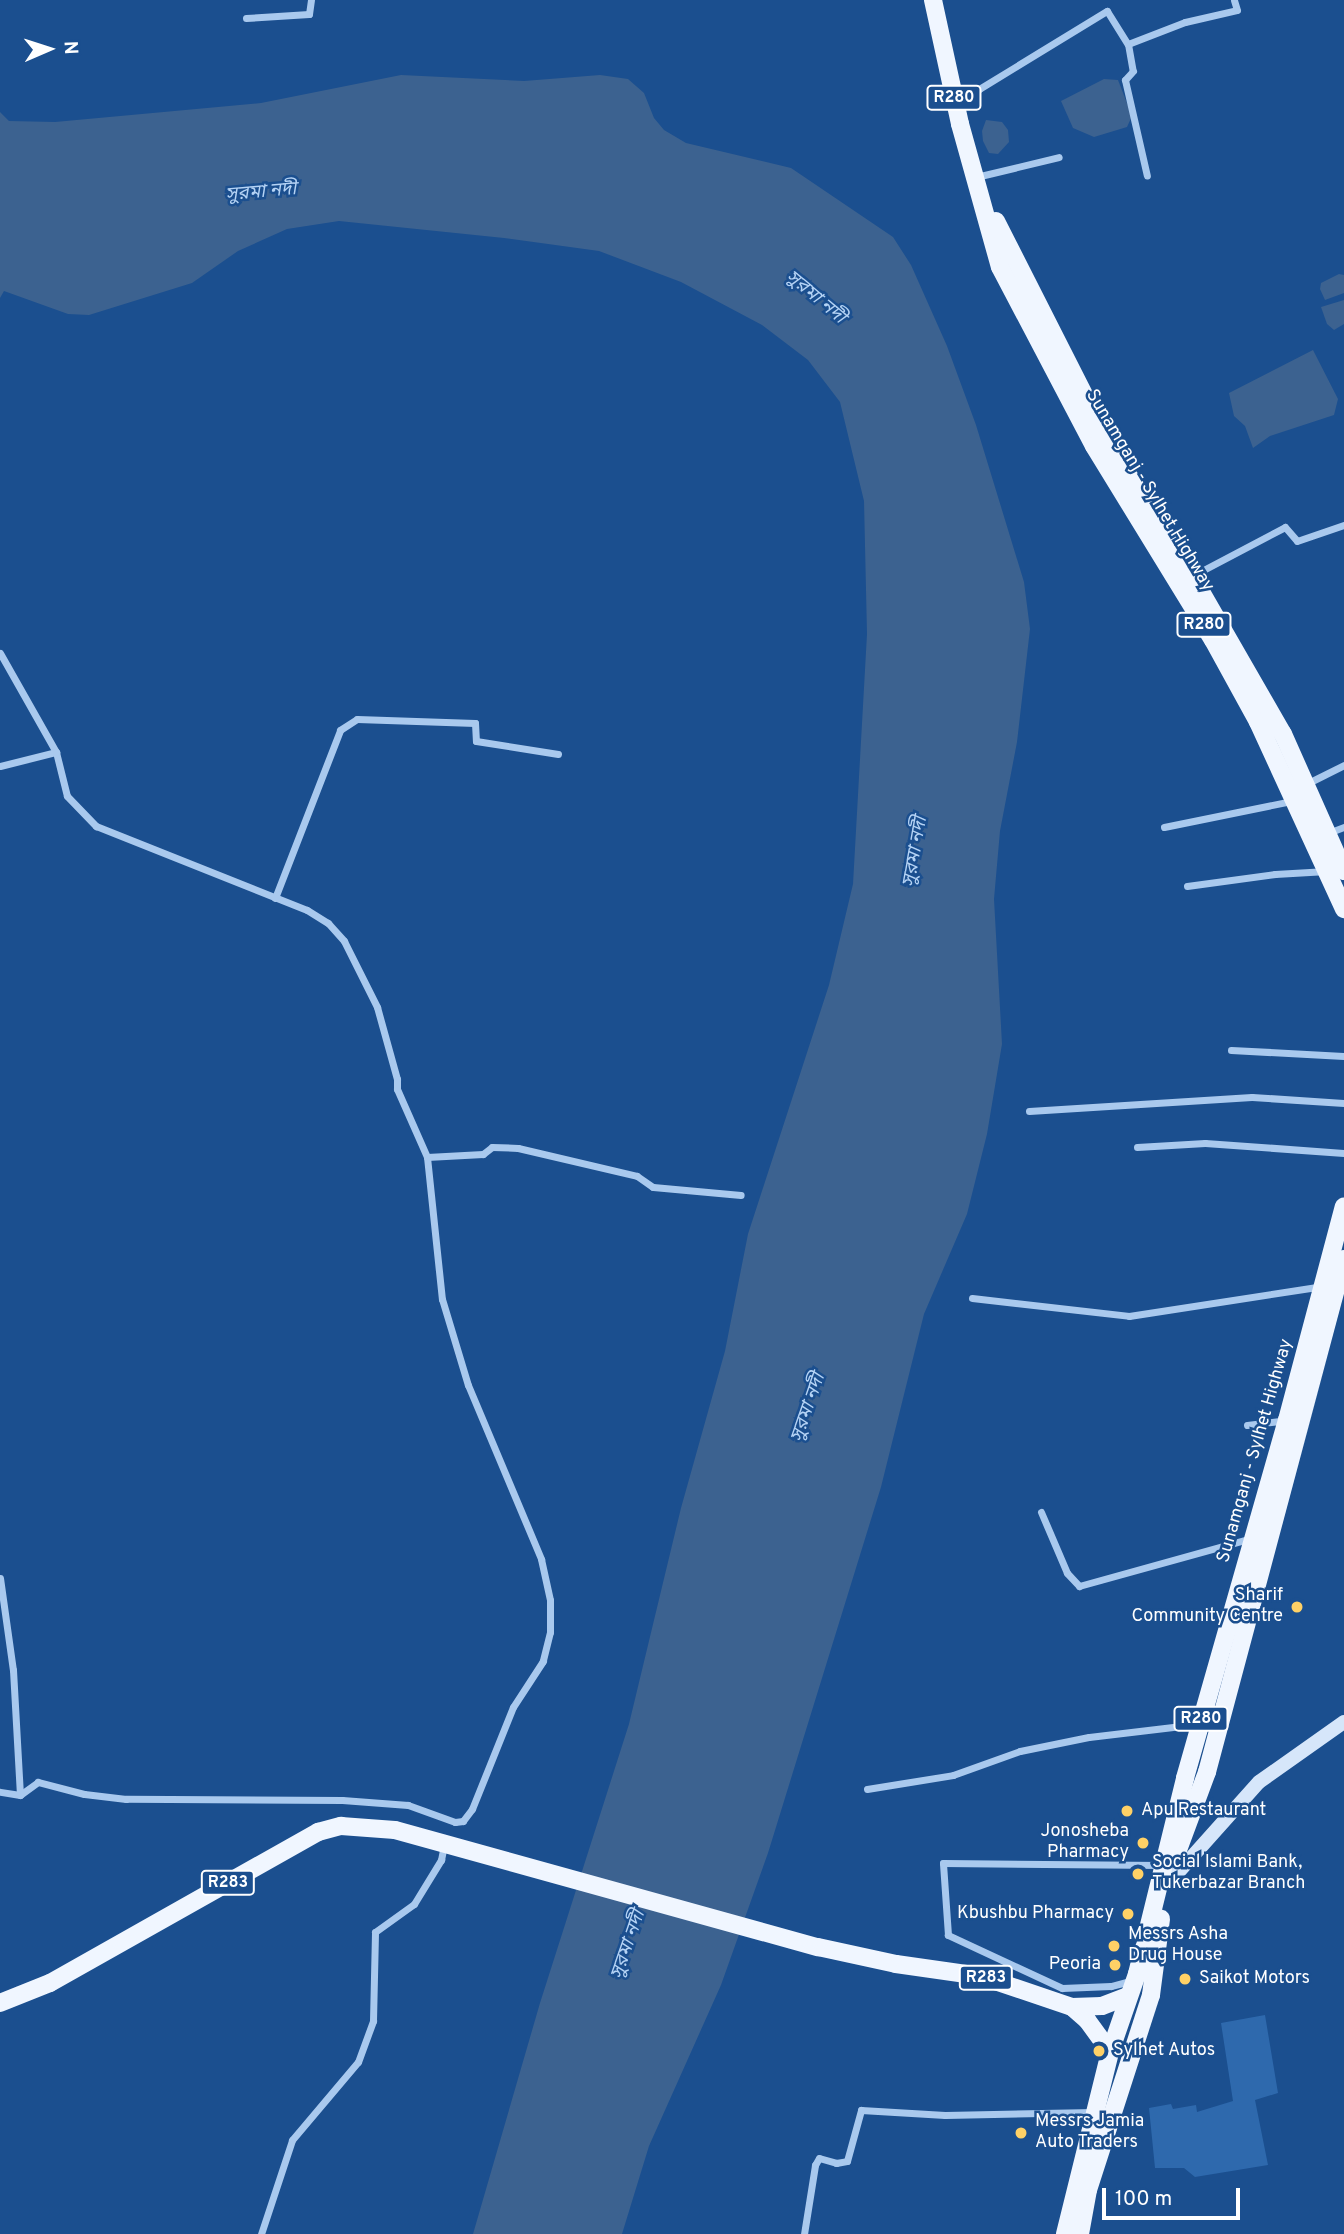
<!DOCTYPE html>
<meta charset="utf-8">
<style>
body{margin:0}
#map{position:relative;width:1344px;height:2234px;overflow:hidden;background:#1b4f8f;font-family:Overpass,"Noto Sans Bengali",sans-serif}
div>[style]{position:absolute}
.green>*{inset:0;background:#2e69ad}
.water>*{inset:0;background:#3c6290}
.street>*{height:7px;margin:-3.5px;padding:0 3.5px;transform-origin:3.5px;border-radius:3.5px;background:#a9c9ee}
.secondary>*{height:14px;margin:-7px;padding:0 7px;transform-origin:7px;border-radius:7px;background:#d6e6fa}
.primary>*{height:18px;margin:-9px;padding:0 9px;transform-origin:9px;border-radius:9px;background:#f0f6ff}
.dots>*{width:19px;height:19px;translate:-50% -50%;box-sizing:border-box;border:4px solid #1b4f8f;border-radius:50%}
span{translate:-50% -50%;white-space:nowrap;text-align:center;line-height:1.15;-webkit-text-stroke:5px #1b4f8f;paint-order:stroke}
.shield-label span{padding:2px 5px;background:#1b4f8f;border:2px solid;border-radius:5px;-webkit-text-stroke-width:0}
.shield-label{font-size:16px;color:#fff;font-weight:700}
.street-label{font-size:18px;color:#fff}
.poi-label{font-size:18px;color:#fff}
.right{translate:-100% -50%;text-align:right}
.left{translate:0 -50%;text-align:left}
.water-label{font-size:19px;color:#b5d3f5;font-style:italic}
.north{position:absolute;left:14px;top:14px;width:70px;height:70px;-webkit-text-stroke:5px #1b4f8f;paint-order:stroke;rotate:87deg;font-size:19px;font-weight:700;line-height:28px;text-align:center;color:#fff}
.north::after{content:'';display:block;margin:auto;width:24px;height:32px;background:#fff;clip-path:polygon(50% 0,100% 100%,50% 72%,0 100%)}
.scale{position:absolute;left:1102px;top:2188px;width:138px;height:32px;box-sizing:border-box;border:4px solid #fff;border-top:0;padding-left:9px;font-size:21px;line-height:24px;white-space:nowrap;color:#fff;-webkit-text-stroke:5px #1b4f8f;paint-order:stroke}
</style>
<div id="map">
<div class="green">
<div style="clip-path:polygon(1265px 2015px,1278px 2093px,1255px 2100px,1268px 2165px,1195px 2177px,1184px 2168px,1155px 2168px,1149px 2108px,1171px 2104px,1173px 2109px,1196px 2105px,1197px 2112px,1233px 2101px,1221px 2023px)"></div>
</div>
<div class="water">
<div style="clip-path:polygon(401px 75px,524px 81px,600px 75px,628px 79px,644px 93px,654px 118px,664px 130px,686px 143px,791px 168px,893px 237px,911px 265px,947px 346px,976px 425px,1024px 582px,1030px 629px,1017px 742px,1000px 831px,994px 899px,1002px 1044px,987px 1134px,967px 1214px,924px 1314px,881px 1487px,768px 1853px,721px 1985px,649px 2146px,622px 2234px,473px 2234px,540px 2003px,629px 1724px,681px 1508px,725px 1351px,748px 1234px,829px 985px,853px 884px,867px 634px,864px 501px,840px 402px,808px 360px,762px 325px,681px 282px,599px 251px,504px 238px,339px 221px,287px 229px,238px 251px,192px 283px,89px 315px,68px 314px,4px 291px,0 298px,0 112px,9px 121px,55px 122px,261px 103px)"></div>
<div style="clip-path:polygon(1104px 79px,1118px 80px,1132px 116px,1127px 127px,1094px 137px,1073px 128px,1061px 101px)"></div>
<div style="clip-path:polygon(986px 120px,1002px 122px,1008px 130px,1009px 142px,998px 154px,989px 153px,983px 141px,982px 131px)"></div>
<div style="clip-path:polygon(1339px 274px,1344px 275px,1344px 293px,1325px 300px,1320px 289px,1321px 283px)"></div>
<div style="clip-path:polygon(1344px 300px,1344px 324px,1334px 330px,1327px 324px,1321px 307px)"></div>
<div style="clip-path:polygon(1313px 350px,1338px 399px,1334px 415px,1270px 436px,1253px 448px,1245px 426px,1234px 416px,1229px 393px)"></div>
</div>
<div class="street">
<div style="left:246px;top:18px;width:63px;rotate:-3.6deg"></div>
<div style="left:309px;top:14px;width:14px;rotate:-82deg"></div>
<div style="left:1128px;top:44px;width:27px;rotate:80deg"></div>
<div style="left:1133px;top:71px;width:12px;rotate:132deg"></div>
<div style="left:1125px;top:80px;width:98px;rotate:77.1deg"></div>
<div style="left:956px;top:96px;width:24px;rotate:-17deg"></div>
<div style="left:979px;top:89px;width:150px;rotate:-31.4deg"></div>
<div style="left:1107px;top:11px;width:39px;rotate:58deg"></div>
<div style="left:1128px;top:44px;width:61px;rotate:-21.1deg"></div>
<div style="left:1185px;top:22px;width:53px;rotate:-13deg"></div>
<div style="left:1237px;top:10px;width:10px;rotate:-107deg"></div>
<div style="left:976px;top:177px;width:85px;rotate:-13.5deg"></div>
<div style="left:1192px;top:576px;width:105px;rotate:-27.8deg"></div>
<div style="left:1285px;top:527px;width:18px;rotate:49deg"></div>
<div style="left:1297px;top:541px;width:50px;rotate:-18.8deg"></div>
<div style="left:0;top:653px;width:114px;rotate:60.5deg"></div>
<div style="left:56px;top:752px;width:45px;rotate:76deg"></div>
<div style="left:67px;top:796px;width:42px;rotate:46deg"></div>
<div style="left:96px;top:826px;width:227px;rotate:21.7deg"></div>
<div style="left:307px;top:910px;width:25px;rotate:32deg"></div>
<div style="left:328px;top:923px;width:24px;rotate:48deg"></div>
<div style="left:344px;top:941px;width:74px;rotate:63.4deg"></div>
<div style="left:377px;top:1007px;width:75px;rotate:74.5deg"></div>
<div style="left:397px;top:1079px;width:10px;rotate:90deg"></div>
<div style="left:397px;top:1089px;width:74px;rotate:66.2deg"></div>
<div style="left:427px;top:1157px;width:143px;rotate:84deg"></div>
<div style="left:442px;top:1299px;width:90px;rotate:73.2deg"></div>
<div style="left:468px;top:1385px;width:189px;rotate:67.2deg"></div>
<div style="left:541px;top:1559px;width:42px;rotate:77.6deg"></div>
<div style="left:550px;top:1600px;width:32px;rotate:90deg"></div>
<div style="left:550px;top:1632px;width:30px;rotate:104deg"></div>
<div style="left:543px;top:1661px;width:55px;rotate:123.1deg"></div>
<div style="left:513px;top:1707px;width:110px;rotate:111.9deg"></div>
<div style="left:472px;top:1809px;width:15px;rotate:127deg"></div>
<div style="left:463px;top:1821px;width:8px;rotate:173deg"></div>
<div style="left:455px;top:1822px;width:50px;rotate:-160.1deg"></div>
<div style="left:408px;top:1805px;width:66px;rotate:-175.7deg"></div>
<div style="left:342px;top:1800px;width:216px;rotate:-179.7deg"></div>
<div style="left:126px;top:1799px;width:42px;rotate:-173.2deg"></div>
<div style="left:84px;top:1794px;width:48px;rotate:-165.4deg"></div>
<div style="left:38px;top:1782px;width:22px;rotate:144deg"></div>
<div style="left:20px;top:1795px;width:20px;rotate:-171deg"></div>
<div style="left:0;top:766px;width:58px;rotate:-14deg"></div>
<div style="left:1308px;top:783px;width:40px;rotate:-26.6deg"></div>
<div style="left:1164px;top:827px;width:131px;rotate:-11.5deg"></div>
<div style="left:1328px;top:833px;width:17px;rotate:-21deg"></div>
<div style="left:1187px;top:886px;width:89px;rotate:-7.8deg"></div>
<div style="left:1275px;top:874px;width:52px;rotate:-3.3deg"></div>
<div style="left:275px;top:898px;width:180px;rotate:-68.8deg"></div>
<div style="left:340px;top:730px;width:20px;rotate:-33deg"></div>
<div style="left:357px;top:719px;width:118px;rotate:1.9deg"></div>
<div style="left:475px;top:723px;width:18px;rotate:87deg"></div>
<div style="left:476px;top:741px;width:83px;rotate:9deg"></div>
<div style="left:1231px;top:1050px;width:113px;rotate:3deg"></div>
<div style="left:1029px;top:1111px;width:223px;rotate:-3.6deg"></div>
<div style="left:1252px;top:1097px;width:92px;rotate:3.7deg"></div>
<div style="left:1137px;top:1147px;width:68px;rotate:-3.4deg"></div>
<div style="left:1205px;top:1143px;width:139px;rotate:4.1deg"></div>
<div style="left:427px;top:1157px;width:56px;rotate:-3.1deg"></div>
<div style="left:483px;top:1154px;width:11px;rotate:-38deg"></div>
<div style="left:492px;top:1147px;width:26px;rotate:2deg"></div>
<div style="left:518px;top:1148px;width:122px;rotate:13.2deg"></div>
<div style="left:637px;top:1176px;width:19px;rotate:35deg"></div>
<div style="left:653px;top:1187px;width:88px;rotate:5.2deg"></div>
<div style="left:972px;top:1298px;width:158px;rotate:6.5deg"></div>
<div style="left:1129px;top:1316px;width:195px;rotate:-8.8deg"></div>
<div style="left:1247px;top:1425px;width:39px;rotate:-7deg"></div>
<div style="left:1041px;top:1512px;width:66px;rotate:66.9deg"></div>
<div style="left:1067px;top:1573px;width:18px;rotate:47deg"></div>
<div style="left:1079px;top:1586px;width:180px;rotate:-15.5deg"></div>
<div style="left:0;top:1578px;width:93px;rotate:82deg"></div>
<div style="left:13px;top:1670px;width:125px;rotate:86.8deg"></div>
<div style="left:867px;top:1789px;width:87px;rotate:-9.2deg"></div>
<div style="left:953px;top:1775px;width:71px;rotate:-19.7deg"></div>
<div style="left:1020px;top:1751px;width:70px;rotate:-11.5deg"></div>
<div style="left:1089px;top:1737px;width:110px;rotate:-6.8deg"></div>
<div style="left:1134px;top:1980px;width:24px;rotate:165deg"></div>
<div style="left:1111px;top:1986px;width:49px;rotate:177.7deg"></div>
<div style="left:1062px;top:1988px;width:126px;rotate:-155.1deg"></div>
<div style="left:948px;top:1935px;width:72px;rotate:-94deg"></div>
<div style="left:943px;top:1863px;width:219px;rotate:0.5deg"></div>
<div style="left:261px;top:2234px;width:99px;rotate:-71.7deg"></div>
<div style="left:292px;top:2140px;width:102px;rotate:-49.8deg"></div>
<div style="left:358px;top:2062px;width:44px;rotate:-69.9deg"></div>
<div style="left:373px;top:2021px;width:89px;rotate:-88.7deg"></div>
<div style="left:375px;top:1932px;width:48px;rotate:-35.7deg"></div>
<div style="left:414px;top:1904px;width:52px;rotate:-58.5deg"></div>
<div style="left:441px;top:1860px;width:16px;rotate:-79deg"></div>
<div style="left:804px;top:2234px;width:70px;rotate:-80.9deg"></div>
<div style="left:815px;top:2165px;width:8px;rotate:-60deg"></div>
<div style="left:819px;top:2158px;width:18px;rotate:16deg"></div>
<div style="left:836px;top:2163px;width:11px;rotate:-10deg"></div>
<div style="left:847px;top:2161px;width:53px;rotate:-74.6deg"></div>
<div style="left:861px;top:2110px;width:84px;rotate:3.4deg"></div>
<div style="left:945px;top:2115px;width:148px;rotate:-1.2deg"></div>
</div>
<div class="secondary">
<div style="left:1158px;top:1883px;width:17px;rotate:-21deg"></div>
<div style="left:1174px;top:1877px;width:127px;rotate:-48.2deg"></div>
<div style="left:1259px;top:1782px;width:104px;rotate:-35.2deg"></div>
</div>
<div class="primary">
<div style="left:933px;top:0;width:127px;rotate:77.7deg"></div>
<div style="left:960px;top:124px;width:148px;rotate:74.4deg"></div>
<div style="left:1000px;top:267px;width:202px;rotate:62.3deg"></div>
<div style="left:1094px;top:446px;width:228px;rotate:58.5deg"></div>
<div style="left:1213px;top:640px;width:94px;rotate:61.2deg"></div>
<div style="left:1258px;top:722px;width:206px;rotate:65.3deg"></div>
<div style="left:996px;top:221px;width:252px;rotate:63.1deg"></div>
<div style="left:1110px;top:446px;width:154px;rotate:57.8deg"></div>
<div style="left:1192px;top:576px;width:182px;rotate:60.1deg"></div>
<div style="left:1283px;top:734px;width:150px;rotate:66deg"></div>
<div style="left:1175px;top:1858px;width:92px;rotate:-69.6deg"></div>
<div style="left:1207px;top:1772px;width:531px;rotate:-75.05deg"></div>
<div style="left:0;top:2003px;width:54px;rotate:-21.8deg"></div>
<div style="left:50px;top:1983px;width:308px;rotate:-29.4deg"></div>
<div style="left:318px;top:1832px;width:24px;rotate:-15deg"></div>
<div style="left:341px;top:1826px;width:54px;rotate:4.2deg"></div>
<div style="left:395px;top:1830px;width:439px;rotate:15.5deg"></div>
<div style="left:818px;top:1947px;width:80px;rotate:12.3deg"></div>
<div style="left:896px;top:1964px;width:85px;rotate:8.1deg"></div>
<div style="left:980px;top:1976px;width:97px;rotate:18.6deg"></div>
<div style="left:1072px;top:2007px;width:30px;rotate:-2deg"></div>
<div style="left:1102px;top:2006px;width:28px;rotate:-21deg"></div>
<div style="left:1072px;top:2007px;width:20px;rotate:41deg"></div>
<div style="left:1087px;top:2020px;width:39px;rotate:54deg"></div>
<div style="left:1065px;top:2234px;width:187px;rotate:-76.1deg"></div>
<div style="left:1110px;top:2052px;width:83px;rotate:-70.9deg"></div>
<div style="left:1137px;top:1974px;width:202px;rotate:-76.2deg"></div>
<div style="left:1185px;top:1778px;width:372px;rotate:-74.1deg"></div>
<div style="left:1287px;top:1420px;width:221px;rotate:-75.1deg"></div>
<div style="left:1080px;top:2234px;width:45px;rotate:-79.7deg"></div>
<div style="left:1088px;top:2190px;width:205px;rotate:-72.1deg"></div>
<div style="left:1151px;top:1995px;width:77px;rotate:-82.5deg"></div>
</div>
<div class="dots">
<div style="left:1297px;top:1607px;background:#ffd166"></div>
<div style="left:1127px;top:1811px;background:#ffd166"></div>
<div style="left:1143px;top:1843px;background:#ffd166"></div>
<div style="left:1138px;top:1874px;background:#ffd166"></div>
<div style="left:1128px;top:1914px;background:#ffd166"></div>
<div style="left:1114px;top:1946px;background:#ffd166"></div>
<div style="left:1115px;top:1965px;background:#ffd166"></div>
<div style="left:1185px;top:1979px;background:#ffd166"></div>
<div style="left:1099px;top:2051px;background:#ffd166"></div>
<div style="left:1021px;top:2133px;background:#ffd166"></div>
</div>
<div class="shield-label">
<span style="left:954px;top:98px">R280</span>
<span style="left:1204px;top:625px">R280</span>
<span style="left:1201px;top:1719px">R280</span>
<span style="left:228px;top:1883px">R283</span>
<span style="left:986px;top:1978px">R283</span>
</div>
<div class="street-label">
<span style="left:1149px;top:491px;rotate:59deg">Sunamganj - Sylhet Highway</span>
<span style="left:1256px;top:1451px;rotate:-74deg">Sunamganj - Sylhet Highway</span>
</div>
<div class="poi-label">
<span class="right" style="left:1283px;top:1607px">Sharif<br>Community Centre</span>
<span class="left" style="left:1141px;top:1811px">Apu Restaurant</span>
<span class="right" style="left:1129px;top:1843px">Jonosheba<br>Pharmacy</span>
<span class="left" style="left:1152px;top:1874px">Social Islami Bank,<br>Tukerbazar Branch</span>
<span class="right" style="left:1114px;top:1914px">Kbushbu Pharmacy</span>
<span class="left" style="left:1128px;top:1946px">Messrs Asha<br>Drug House</span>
<span class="right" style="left:1101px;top:1965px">Peoria</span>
<span class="left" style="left:1199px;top:1979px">Saikot Motors</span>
<span class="left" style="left:1113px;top:2051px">Sylhet Autos</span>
<span class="left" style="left:1035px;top:2133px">Messrs Jamia<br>Auto Traders</span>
</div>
<div class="water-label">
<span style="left:261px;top:193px;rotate:-5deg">সুরমা নদী</span>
<span style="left:815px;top:298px;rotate:40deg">সুরমা নদী</span>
<span style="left:916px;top:852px;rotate:-80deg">সুরমা নদী</span>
<span style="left:809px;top:1408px;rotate:-71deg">সুরমা নদী</span>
<span style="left:629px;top:1945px;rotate:-71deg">সুরমা নদী</span>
</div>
<div class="north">N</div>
<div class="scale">100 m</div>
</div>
